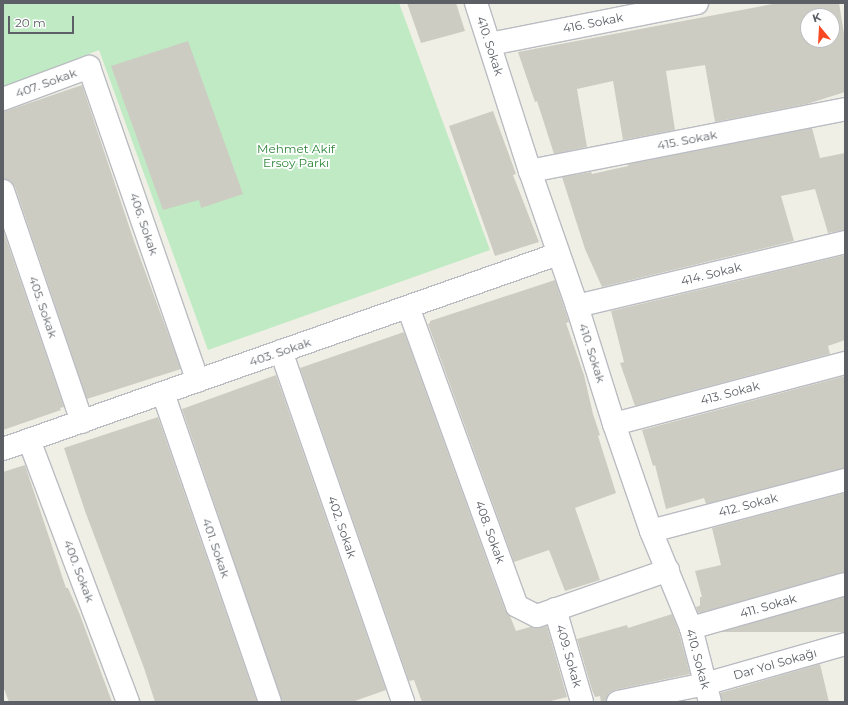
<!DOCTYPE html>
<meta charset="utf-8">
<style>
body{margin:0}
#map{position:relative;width:848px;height:705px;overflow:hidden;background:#f0efe5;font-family:Montserrat,sans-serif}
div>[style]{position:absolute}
.green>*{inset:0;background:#bfeac3}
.building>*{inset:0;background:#cdccc3;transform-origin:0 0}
.roads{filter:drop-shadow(1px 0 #b9bcc2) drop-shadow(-1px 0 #b9bcc2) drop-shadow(0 1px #b9bcc2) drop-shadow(0 -1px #b9bcc2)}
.minor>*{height:22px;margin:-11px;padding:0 11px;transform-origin:11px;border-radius:11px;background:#fff}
span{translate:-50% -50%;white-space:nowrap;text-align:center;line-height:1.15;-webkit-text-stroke:3.5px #fff;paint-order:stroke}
.street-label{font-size:12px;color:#5c6066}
.park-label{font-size:12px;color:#2d853a}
.frame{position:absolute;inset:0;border:4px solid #5c6066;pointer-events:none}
.north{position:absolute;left:800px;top:8px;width:40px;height:40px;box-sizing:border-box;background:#fff;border:1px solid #bebfc2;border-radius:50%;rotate:342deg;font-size:11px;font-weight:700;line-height:16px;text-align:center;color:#5c6066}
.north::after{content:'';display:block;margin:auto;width:14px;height:18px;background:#f84823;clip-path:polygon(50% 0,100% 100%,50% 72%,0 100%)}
.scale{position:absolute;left:8px;top:16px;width:66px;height:18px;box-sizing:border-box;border:2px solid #5c6066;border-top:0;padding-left:5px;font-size:12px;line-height:14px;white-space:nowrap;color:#5c6066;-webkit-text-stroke:3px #fff;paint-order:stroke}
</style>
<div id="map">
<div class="green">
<div style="clip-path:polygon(3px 3px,399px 3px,490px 250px,208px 350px,99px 50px,3px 87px)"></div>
</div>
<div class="building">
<div style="clip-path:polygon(407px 3px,456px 3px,465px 31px,421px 43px)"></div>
<div style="clip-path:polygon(evenodd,778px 3px,839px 3px,845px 40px,845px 92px,807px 104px,715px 122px,705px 65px,666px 71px,675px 130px,623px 140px,613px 81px,577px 89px,587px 147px,554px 154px,537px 101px,535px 102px,518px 52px,778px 3px,808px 16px,832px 16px,832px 40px,808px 40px,808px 16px)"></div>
<div style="clip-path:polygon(188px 41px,243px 194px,201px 208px,199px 200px,163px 210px,111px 66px)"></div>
<div style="clip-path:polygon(82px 85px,134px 241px,181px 369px,87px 399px,15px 187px,11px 181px,3px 179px,3px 112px)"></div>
<div style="clip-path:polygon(493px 111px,516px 174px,513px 175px,539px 242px,495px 256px,449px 126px)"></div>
<div style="clip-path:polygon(812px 128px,820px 158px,845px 153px,845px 230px,828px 233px,815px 189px,781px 196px,794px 241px,602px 287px,585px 249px,562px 177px,591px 172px,592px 174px,628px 166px,628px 164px)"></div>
<div style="clip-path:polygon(3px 230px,64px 407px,60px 408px,61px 410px,3px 430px)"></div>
<div style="clip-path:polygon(845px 255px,845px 340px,828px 346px,830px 354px,635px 406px,620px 363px,624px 362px,611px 311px)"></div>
<div style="clip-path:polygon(555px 280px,569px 322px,566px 323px,584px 375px,593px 414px,600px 435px,598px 436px,616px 493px,575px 508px,600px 580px,565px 591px,549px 550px,514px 562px,428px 324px,430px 323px,430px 321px)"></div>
<div style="clip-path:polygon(404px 332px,505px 610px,510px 616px,516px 631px,530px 627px,537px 628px,547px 626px,567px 697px,547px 702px,422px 702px,414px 680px,409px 681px,300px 368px)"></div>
<div style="clip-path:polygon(276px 375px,386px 690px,352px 702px,282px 702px,182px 409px)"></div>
<div style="clip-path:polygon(845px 376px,845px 468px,706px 504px,704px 498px,666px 509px,655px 465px,653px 466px,642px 430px)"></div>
<div style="clip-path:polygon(158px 417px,257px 702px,155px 702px,144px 668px,85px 511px,64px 448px)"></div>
<div style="clip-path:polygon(25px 465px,66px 588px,68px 588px,80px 615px,112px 702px,9px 702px,3px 686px,3px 472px)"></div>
<div style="clip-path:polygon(845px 493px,845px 572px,698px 613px,696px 607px,704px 604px,695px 571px,721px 565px,712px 528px)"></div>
<div style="left:845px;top:597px;width:35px;height:145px;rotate:90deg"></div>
<div style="clip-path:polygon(672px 614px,679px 632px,690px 674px,615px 690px,609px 693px,606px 702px,601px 702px,600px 696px,595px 697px,592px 690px,577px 639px,627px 625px,628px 628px)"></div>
<div style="clip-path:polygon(820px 664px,829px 702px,722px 702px,720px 693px)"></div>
</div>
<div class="roads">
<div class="minor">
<div style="left:476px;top:3px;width:176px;rotate:72.2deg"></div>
<div style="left:530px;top:171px;width:143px;rotate:70.8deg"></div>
<div style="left:577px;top:306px;width:124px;rotate:72.6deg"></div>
<div style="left:614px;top:424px;width:113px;rotate:70.9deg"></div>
<div style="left:651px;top:531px;width:105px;rotate:67.6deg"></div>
<div style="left:691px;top:628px;width:76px;rotate:75.6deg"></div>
<div style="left:490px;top:44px;width:211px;rotate:-11.2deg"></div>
<div style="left:3px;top:99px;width:92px;rotate:-20.4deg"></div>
<div style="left:89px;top:67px;width:332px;rotate:70.9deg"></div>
<div style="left:530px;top:171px;width:321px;rotate:-11.1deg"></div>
<div style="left:3px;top:191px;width:244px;rotate:71.1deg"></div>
<div style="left:577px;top:306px;width:276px;rotate:-13.4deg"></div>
<div style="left:408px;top:307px;width:318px;rotate:70deg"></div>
<div style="left:517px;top:606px;width:22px;rotate:27deg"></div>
<div style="left:537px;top:616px;width:139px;rotate:-19.3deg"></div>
<div style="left:281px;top:351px;width:372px;rotate:70.8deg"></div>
<div style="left:163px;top:393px;width:327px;rotate:70.9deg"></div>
<div style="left:614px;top:424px;width:239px;rotate:-14.8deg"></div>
<div style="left:29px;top:440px;width:280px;rotate:69.3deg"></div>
<div style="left:3px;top:449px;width:588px;rotate:-19.36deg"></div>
<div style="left:651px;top:531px;width:201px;rotate:-14.7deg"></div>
<div style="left:555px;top:609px;width:97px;rotate:73.8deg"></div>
<div style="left:691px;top:628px;width:160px;rotate:-15.9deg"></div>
<div style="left:618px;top:702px;width:89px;rotate:-11.7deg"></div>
<div style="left:705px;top:684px;width:146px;rotate:-15.9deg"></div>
</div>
</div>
<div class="street-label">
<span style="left:593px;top:23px;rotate:-11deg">416. Sokak</span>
<span style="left:490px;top:46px;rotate:72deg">410. Sokak</span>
<span style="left:46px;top:83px;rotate:-20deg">407. Sokak</span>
<span style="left:687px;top:140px;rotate:-11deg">415. Sokak</span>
<span style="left:144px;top:224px;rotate:71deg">406. Sokak</span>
<span style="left:711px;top:274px;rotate:-14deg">414. Sokak</span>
<span style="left:43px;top:307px;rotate:71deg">405. Sokak</span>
<span style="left:280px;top:352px;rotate:-19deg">403. Sokak</span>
<span style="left:592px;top:353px;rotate:72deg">410. Sokak</span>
<span style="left:730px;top:393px;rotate:-15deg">413. Sokak</span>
<span style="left:748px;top:505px;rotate:-15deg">412. Sokak</span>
<span style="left:342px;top:527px;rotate:71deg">402. Sokak</span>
<span style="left:490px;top:532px;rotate:70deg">408. Sokak</span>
<span style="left:216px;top:548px;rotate:71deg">401. Sokak</span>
<span style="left:79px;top:571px;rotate:69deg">400. Sokak</span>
<span style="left:768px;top:606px;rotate:-16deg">411. Sokak</span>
<span style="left:569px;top:656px;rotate:74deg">409. Sokak</span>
<span style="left:698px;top:659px;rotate:75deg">410. Sokak</span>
<span style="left:775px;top:664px;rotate:-16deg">Dar Yol Sokağı</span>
</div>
<div class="park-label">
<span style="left:296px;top:156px">Mehmet Akif<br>Ersoy Parkı</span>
</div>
<div class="frame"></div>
<div class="north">K</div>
<div class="scale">20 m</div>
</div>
